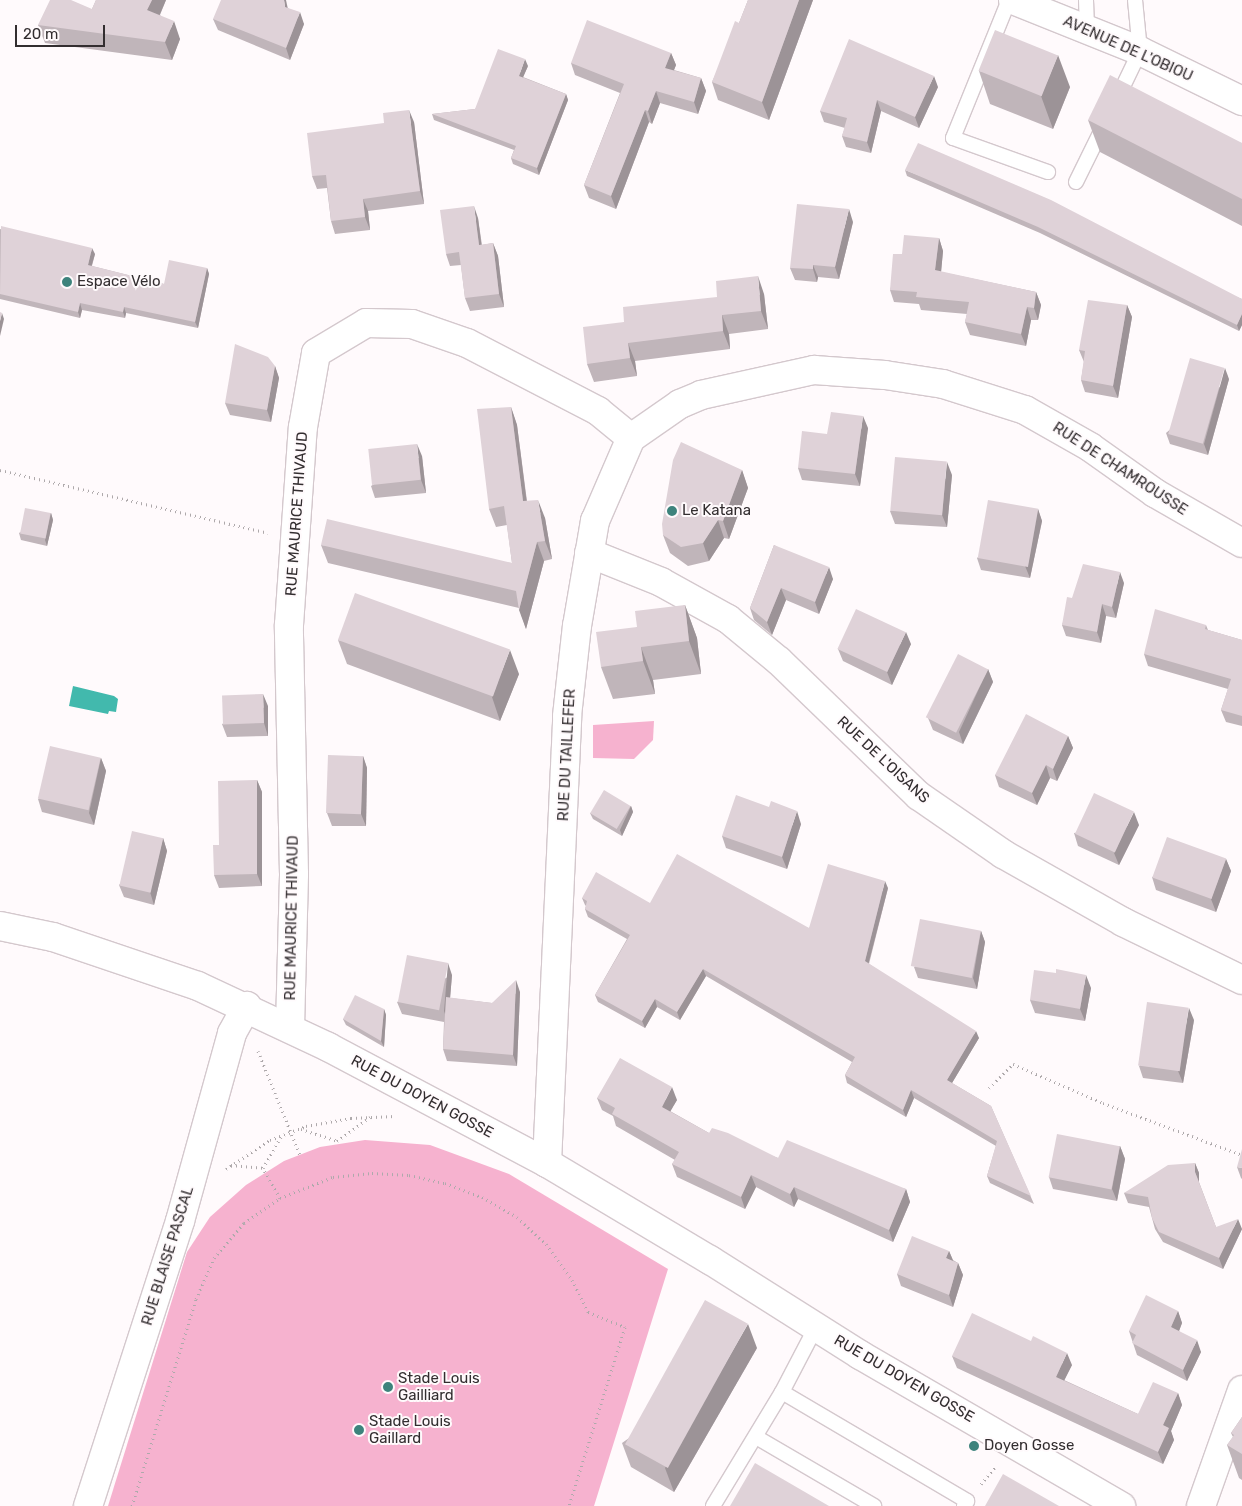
<!DOCTYPE html>
<meta charset="utf-8">
<style>
body{margin:0}
#map{position:relative;width:1242px;height:1506px;overflow:hidden;background:#fffafc;font-family:Rubik,sans-serif}
div>[style]{position:absolute}
.green>*{inset:0;background:#f6b2cf}
.water>*{inset:0;background:#42b9ad}
.path>*{height:3px;margin-top:-1.5px;transform-origin:0;background:repeating-linear-gradient(90deg,#aea9ab 0 1px,transparent 0 5px)}
.roads{filter:drop-shadow(1px 0 #d4c8cd) drop-shadow(-1px 0 #d4c8cd) drop-shadow(0 1px #d4c8cd) drop-shadow(0 -1px #d4c8cd)}
.service>*{height:14px;margin:-7px;padding:0 7px;transform-origin:7px;border-radius:7px;background:#fff}
.minor>*{height:28px;margin:-14px;padding:0 14px;transform-origin:14px;border-radius:14px;background:#fff}
.wall>*{inset:0;background:#c0b5ba}
.shaded-wall>*{inset:0;background:#9c9397}
.building>*{inset:0;background:#dfd2d8;transform-origin:0 0}
.dots>*{width:14px;height:14px;translate:-50% -50%;box-sizing:border-box;border:2px solid #fffafc;border-radius:50%}
span{translate:-50% -50%;white-space:nowrap;text-align:center;line-height:1.15;-webkit-text-stroke:4px #fffafc;paint-order:stroke}
.street-label{font-size:15px;color:#332e30}
.poi-label{font-size:15px;color:#332e30}
.left{translate:0 -50%;text-align:left}
.scale{position:absolute;left:15px;top:25px;width:90px;height:22px;box-sizing:border-box;border:2px solid #332e30;border-top:0;padding-left:6px;font-size:15px;line-height:18px;white-space:nowrap;color:#332e30;-webkit-text-stroke:4px #fffafc;paint-order:stroke}
</style>
<div id="map">
<div class="green">
<div style="clip-path:polygon(654px 721px,653px 740px,634px 759px,593px 758px,593px 725px)"></div>
<div style="clip-path:polygon(365px 1140px,430px 1145px,509px 1174px,668px 1269px,594px 1506px,108px 1506px,187px 1252px,210px 1217px,246px 1185px,284px 1161px,320px 1147px)"></div>
</div>
<div class="water">
<div style="clip-path:polygon(73px 686px,114px 696px,118px 699px,116px 712px,109px 711px,108px 714px,69px 706px)"></div>
</div>
<div class="path">
<div style="left:0;top:470px;width:275px;rotate:13.2deg"></div>
<div style="left:258px;top:1051px;width:112px;rotate:68deg"></div>
<div style="left:989px;top:1088px;width:34px;rotate:-45deg"></div>
<div style="left:1013px;top:1064px;width:98px;rotate:23.4deg"></div>
<div style="left:1103px;top:1103px;width:148px;rotate:20.5deg"></div>
<div style="left:301px;top:1129px;width:38px;rotate:18deg"></div>
<div style="left:337px;top:1141px;width:41px;rotate:-36deg"></div>
<div style="left:231px;top:1165px;width:32px;rotate:5deg"></div>
<div style="left:226px;top:1169px;width:53px;rotate:-33.4deg"></div>
<div style="left:270px;top:1140px;width:39px;rotate:-21deg"></div>
<div style="left:306px;top:1126px;width:46px;rotate:-10.1deg"></div>
<div style="left:351px;top:1118px;width:44px;rotate:-2.6deg"></div>
<div style="left:280px;top:1198px;width:34px;rotate:-120deg"></div>
<div style="left:263px;top:1168px;width:38px;rotate:-60deg"></div>
<div style="left:981px;top:1484px;width:23px;rotate:-50deg"></div>
<div style="left:132px;top:1506px;width:217px;rotate:-72.8deg"></div>
<div style="left:196px;top:1299px;width:45px;rotate:-66.3deg"></div>
<div style="left:214px;top:1258px;width:46px;rotate:-49.4deg"></div>
<div style="left:244px;top:1223px;width:44px;rotate:-34.8deg"></div>
<div style="left:280px;top:1198px;width:57px;rotate:-21.6deg"></div>
<div style="left:333px;top:1177px;width:39px;rotate:-6deg"></div>
<div style="left:372px;top:1173px;width:37px;rotate:3deg"></div>
<div style="left:409px;top:1175px;width:37px;rotate:13deg"></div>
<div style="left:445px;top:1183px;width:40px;rotate:21deg"></div>
<div style="left:482px;top:1197px;width:40px;rotate:29.7deg"></div>
<div style="left:517px;top:1217px;width:40px;rotate:43deg"></div>
<div style="left:546px;top:1244px;width:44px;rotate:54.2deg"></div>
<div style="left:572px;top:1280px;width:36px;rotate:63deg"></div>
<div style="left:588px;top:1312px;width:40px;rotate:22deg"></div>
<div style="left:625px;top:1327px;width:188px;rotate:107.4deg"></div>
</div>
<div class="roads">
<div class="service">
<div style="left:1009px;top:0;width:149px;rotate:112.1deg"></div>
<div style="left:953px;top:138px;width:101px;rotate:19.7deg"></div>
<div style="left:1086px;top:0;width:29px;rotate:88deg"></div>
<div style="left:1117px;top:99px;width:53px;rotate:-64.4deg"></div>
<div style="left:1140px;top:51px;width:51px;rotate:-95.6deg"></div>
<div style="left:1076px;top:182px;width:64px;rotate:-63.8deg"></div>
<div style="left:782px;top:1392px;width:215px;rotate:30.5deg"></div>
<div style="left:967px;top:1501px;width:6px;rotate:121deg"></div>
<div style="left:756px;top:1437px;width:137px;rotate:30.3deg"></div>
<div style="left:713px;top:1506px;width:133px;rotate:-58.8deg"></div>
<div style="left:782px;top:1392px;width:73px;rotate:-62.4deg"></div>
</div>
<div class="minor">
<div style="left:1013px;top:0;width:137px;rotate:21.9deg"></div>
<div style="left:1140px;top:51px;width:114px;rotate:26.1deg"></div>
<div style="left:589px;top:553px;width:78px;rotate:21.9deg"></div>
<div style="left:661px;top:582px;width:77px;rotate:28.9deg"></div>
<div style="left:728px;top:619px;width:66px;rotate:39.5deg"></div>
<div style="left:779px;top:661px;width:194px;rotate:44deg"></div>
<div style="left:919px;top:796px;width:102px;rotate:34.6deg"></div>
<div style="left:1003px;top:854px;width:138px;rotate:29.5deg"></div>
<div style="left:1123px;top:922px;width:132px;rotate:26deg"></div>
<div style="left:0;top:926px;width:54px;rotate:11.7deg"></div>
<div style="left:53px;top:937px;width:153px;rotate:18.7deg"></div>
<div style="left:198px;top:986px;width:144px;rotate:25.1deg"></div>
<div style="left:328px;top:1047px;width:248px;rotate:27.9deg"></div>
<div style="left:547px;top:1163px;width:190px;rotate:30.8deg"></div>
<div style="left:710px;top:1260px;width:178px;rotate:32.3deg"></div>
<div style="left:860px;top:1355px;width:302px;rotate:30.1deg"></div>
<div style="left:290px;top:1028px;width:154px;rotate:-88.5deg"></div>
<div style="left:294px;top:874px;width:249px;rotate:-91.2deg"></div>
<div style="left:289px;top:625px;width:198px;rotate:-86deg"></div>
<div style="left:303px;top:427px;width:75px;rotate:-80deg"></div>
<div style="left:316px;top:353px;width:58px;rotate:-31deg"></div>
<div style="left:366px;top:323px;width:46px;rotate:1.2deg"></div>
<div style="left:412px;top:324px;width:58px;rotate:19.1deg"></div>
<div style="left:467px;top:343px;width:148px;rotate:27.4deg"></div>
<div style="left:598px;top:411px;width:43px;rotate:39.3deg"></div>
<div style="left:547px;top:1163px;width:447px;rotate:-87.4deg"></div>
<div style="left:567px;top:716px;width:91px;rotate:-83.7deg"></div>
<div style="left:577px;top:626px;width:107px;rotate:-80.3deg"></div>
<div style="left:595px;top:521px;width:90px;rotate:-66.6deg"></div>
<div style="left:631px;top:438px;width:60px;rotate:-34.8deg"></div>
<div style="left:680px;top:404px;width:23px;rotate:-23deg"></div>
<div style="left:701px;top:395px;width:116px;rotate:-12.5deg"></div>
<div style="left:814px;top:370px;width:71px;rotate:4deg"></div>
<div style="left:885px;top:375px;width:59px;rotate:8.8deg"></div>
<div style="left:943px;top:384px;width:86px;rotate:17.6deg"></div>
<div style="left:1025px;top:410px;width:75px;rotate:29.6deg"></div>
<div style="left:1090px;top:447px;width:80px;rotate:35.3deg"></div>
<div style="left:1155px;top:493px;width:100px;rotate:29.9deg"></div>
<div style="left:88px;top:1506px;width:299px;rotate:-72.1deg"></div>
<div style="left:180px;top:1221px;width:195px;rotate:-74.5deg"></div>
<div style="left:232px;top:1033px;width:31px;rotate:-61deg"></div>
<div style="left:1201px;top:1506px;width:123px;rotate:-70.5deg"></div>
</div>
</div>
<div class="wall">
<div style="clip-path:polygon(96px 0,166px 0,160px 15px,180px 39px,172px 60px,45px 43px,38px 25px,92px 9px)"></div>
<div style="clip-path:polygon(748px 0,813px 0,769px 120px,718px 100px,712px 82px,739px 23px)"></div>
<div style="clip-path:polygon(288px 8px,304px 24px,290px 60px,218px 30px,213px 19px)"></div>
<div style="clip-path:polygon(671px 53px,676px 65px,674px 70px,701px 78px,706px 91px,698px 114px,660px 103px,652px 124px,649px 122px,616px 209px,589px 198px,584px 185px,620px 93px,575px 75px,571px 63px)"></div>
<div style="clip-path:polygon(528px 66px,523px 77px,566px 94px,568px 100px,539px 175px,513px 164px,511px 158px,514px 150px,434px 120px,432px 114px,475px 109px)"></div>
<div style="clip-path:polygon(979px 71px,1070px 87px,1053px 129px,990px 104px)"></div>
<div style="clip-path:polygon(938px 87px,919px 128px,881px 111px,871px 153px,846px 147px,842px 136px,845px 128px,824px 122px,820px 111px)"></div>
<div style="clip-path:polygon(1088px 120px,1242px 143px,1242px 226px,1100px 152px)"></div>
<div style="clip-path:polygon(414px 122px,424px 204px,368px 211px,370px 230px,335px 234px,331px 221px,327px 188px,317px 189px,312px 176px)"></div>
<div style="clip-path:polygon(905px 170px,1242px 299px,1242px 325px,1239px 331px,1040px 233px,907px 176px)"></div>
<div style="clip-path:polygon(478px 218px,482px 245px,493px 243px,498px 256px,504px 307px,470px 311px,465px 298px,461px 265px,450px 266px,446px 254px)"></div>
<div style="clip-path:polygon(853px 222px,839px 279px,818px 277px,817px 282px,795px 280px,790px 268px)"></div>
<div style="clip-path:polygon(0 229px,95px 254px,92px 266px,164px 284px,207px 268px,209px 274px,198px 328px,126px 313px,125px 318px,82px 310px,80px 318px,0 299px)"></div>
<div style="clip-path:polygon(939px 238px,943px 251px,941px 272px,1036px 292px,1041px 305px,1038px 320px,1031px 320px,1026px 346px,970px 335px,965px 322px,967px 314px,921px 310px,919px 304px,894px 302px,890px 290px,902px 254px)"></div>
<div style="clip-path:polygon(764px 294px,768px 329px,729px 334px,730px 349px,635px 361px,637px 376px,594px 382px,587px 364px,624px 322px)"></div>
<div style="clip-path:polygon(1127px 305px,1132px 317px,1118px 398px,1085px 392px,1081px 380px,1084px 362px,1079px 350px)"></div>
<div style="clip-path:polygon(275px 366px,279px 378px,271px 422px,230px 415px,225px 403px)"></div>
<div style="clip-path:polygon(1229px 379px,1208px 455px,1170px 444px,1166px 433px)"></div>
<div style="clip-path:polygon(511px 407px,517px 425px,527px 501px,545px 518px,552px 559px,544px 561px,526px 629px,519px 608px,328px 563px,321px 545px,512px 563px,507px 525px,496px 527px,489px 509px)"></div>
<div style="clip-path:polygon(868px 428px,860px 486px,802px 480px,798px 468px,827px 434px)"></div>
<div style="clip-path:polygon(422px 456px,426px 493px,375px 498px,371px 486px)"></div>
<div style="clip-path:polygon(742px 470px,748px 488px,729px 539px,724px 538px,709px 561px,688px 566px,670px 553px,663px 535px)"></div>
<div style="clip-path:polygon(952px 475px,947px 527px,895px 524px,890px 511px)"></div>
<div style="clip-path:polygon(1038px 509px,1042px 521px,1030px 578px,981px 570px,977px 558px)"></div>
<div style="clip-path:polygon(51px 513px,53px 520px,47px 546px,21px 540px,19px 533px)"></div>
<div style="clip-path:polygon(774px 545px,833px 579px,819px 614px,786px 600px,772px 635px,754px 620px,750px 608px)"></div>
<div style="clip-path:polygon(1124px 583px,1116px 618px,1106px 616px,1101px 643px,1066px 636px,1062px 625px,1072px 598px)"></div>
<div style="clip-path:polygon(685px 605px,697px 638px,701px 674px,653px 680px,655px 694px,613px 699px,601px 667px,637px 627px)"></div>
<div style="clip-path:polygon(1206px 625px,1208px 630px,1242px 640px,1242px 726px,1226px 722px,1221px 710px,1228px 689px,1148px 666px,1144px 654px)"></div>
<div style="clip-path:polygon(338px 640px,519px 674px,500px 721px,347px 664px)"></div>
<div style="clip-path:polygon(911px 644px,892px 685px,843px 661px,838px 649px)"></div>
<div style="clip-path:polygon(988px 669px,993px 682px,963px 744px,933px 730px,928px 718px)"></div>
<div style="clip-path:polygon(268px 706px,268px 736px,227px 737px,222px 724px)"></div>
<div style="clip-path:polygon(1068px 736px,1073px 748px,1057px 781px,1050px 778px,1037px 805px,999px 787px,995px 775px)"></div>
<div style="clip-path:polygon(363px 756px,367px 768px,366px 826px,332px 826px,327px 813px)"></div>
<div style="clip-path:polygon(101px 758px,106px 771px,94px 825px,42px 812px,38px 799px)"></div>
<div style="clip-path:polygon(257px 780px,262px 792px,262px 886px,219px 888px,214px 875px,219px 845px)"></div>
<div style="clip-path:polygon(631px 806px,633px 812px,622px 836px,593px 819px,590px 813px)"></div>
<div style="clip-path:polygon(801px 824px,787px 869px,726px 848px,722px 836px)"></div>
<div style="clip-path:polygon(1139px 825px,1119px 865px,1078px 846px,1074px 833px)"></div>
<div style="clip-path:polygon(163px 838px,167px 851px,154px 905px,124px 897px,119px 885px)"></div>
<div style="clip-path:polygon(1226px 859px,1231px 871px,1216px 912px,1156px 890px,1152px 877px)"></div>
<div style="clip-path:polygon(888px 888px,869px 964px,979px 1038px,952px 1083px,991px 1106px,1034px 1204px,990px 1183px,987px 1176px,996px 1146px,914px 1098px,906px 1117px,847px 1083px,845px 1075px,852px 1062px,706px 976px,680px 1020px,657px 1007px,645px 1028px,598px 1002px,595px 995px,627px 939px,588px 917px,585px 909px,586px 906px,585px 905px,582px 898px,650px 903px,809px 928px)"></div>
<div style="clip-path:polygon(981px 931px,985px 942px,977px 989px,918px 978px,914px 967px)"></div>
<div style="clip-path:polygon(1056px 973px,1091px 988px,1085px 1021px,1035px 1013px,1030px 1000px)"></div>
<div style="clip-path:polygon(452px 975px,450px 998px,492px 1003px,520px 992px,517px 1066px,447px 1061px,443px 1049px,444px 1022px,402px 1014px,397px 1002px)"></div>
<div style="clip-path:polygon(384px 1009px,386px 1015px,384px 1047px,346px 1025px,343px 1019px)"></div>
<div style="clip-path:polygon(1194px 1020px,1183px 1083px,1143px 1078px,1139px 1066px)"></div>
<div style="clip-path:polygon(597px 1098px,677px 1100px,670px 1111px,709px 1133px,778px 1158px,906px 1189px,910px 1202px,893px 1242px,798px 1199px,794px 1207px,756px 1187px,745px 1209px,677px 1177px,672px 1164px,675px 1160px,616px 1126px,613px 1116px,602px 1110px)"></div>
<div style="clip-path:polygon(1120px 1146px,1125px 1159px,1117px 1201px,1053px 1189px,1049px 1177px)"></div>
<div style="clip-path:polygon(1195px 1163px,1199px 1173px,1199px 1182px,1216px 1227px,1242px 1229px,1223px 1269px,1163px 1242px,1155px 1229px,1149px 1207px,1128px 1203px,1124px 1193px)"></div>
<div style="clip-path:polygon(1237px 1167px,1242px 1168px,1242px 1179px,1241px 1178px)"></div>
<div style="clip-path:polygon(949px 1251px,953px 1260px,958px 1263px,963px 1275px,953px 1307px,901px 1286px,897px 1274px)"></div>
<div style="clip-path:polygon(1178px 1311px,1182px 1323px,1179px 1331px,1201px 1352px,1187px 1381px,1137px 1355px,1129px 1331px)"></div>
<div style="clip-path:polygon(757px 1348px,674px 1492px,631px 1467px,622px 1443px)"></div>
<div style="clip-path:polygon(952px 1356px,1072px 1365px,1064px 1380px,1138px 1414px,1178px 1393px,1182px 1405px,1171px 1431px,1174px 1440px,1163px 1464px,957px 1368px)"></div>
<div style="clip-path:polygon(1242px 1417px,1242px 1480px,1239px 1478px,1227px 1445px,1233px 1437px,1231px 1433px)"></div>
</div>
<div class="shaded-wall">
<div style="clip-path:polygon(152px 0,166px 0,154px 28px,147px 10px)"></div>
<div style="clip-path:polygon(284px 0,286px 0,290px 19px,285px 7px)"></div>
<div style="clip-path:polygon(799px 0,813px 0,769px 120px,762px 102px)"></div>
<div style="clip-path:polygon(300px 12px,304px 24px,290px 60px,286px 48px)"></div>
<div style="clip-path:polygon(174px 21px,180px 39px,172px 60px,165px 42px)"></div>
<div style="clip-path:polygon(671px 53px,676px 65px,670px 80px,665px 68px)"></div>
<div style="clip-path:polygon(1058px 55px,1070px 87px,1053px 129px,1041px 96px)"></div>
<div style="clip-path:polygon(525px 59px,528px 66px,521px 82px,519px 76px)"></div>
<div style="clip-path:polygon(934px 76px,938px 87px,919px 128px,915px 117px)"></div>
<div style="clip-path:polygon(701px 78px,706px 91px,698px 114px,694px 102px)"></div>
<div style="clip-path:polygon(656px 91px,660px 103px,652px 124px,648px 111px)"></div>
<div style="clip-path:polygon(566px 94px,568px 100px,539px 175px,537px 168px)"></div>
<div style="clip-path:polygon(877px 100px,881px 111px,871px 153px,867px 142px)"></div>
<div style="clip-path:polygon(409px 110px,414px 122px,424px 204px,420px 191px)"></div>
<div style="clip-path:polygon(645px 110px,649px 122px,616px 209px,611px 196px)"></div>
<div style="clip-path:polygon(363px 199px,368px 211px,370px 230px,365px 217px)"></div>
<div style="clip-path:polygon(474px 206px,478px 218px,483px 257px,479px 245px)"></div>
<div style="clip-path:polygon(849px 209px,853px 222px,839px 279px,835px 267px)"></div>
<div style="clip-path:polygon(939px 238px,943px 251px,940px 283px,935px 270px)"></div>
<div style="clip-path:polygon(493px 243px,498px 256px,504px 307px,499px 294px)"></div>
<div style="clip-path:polygon(92px 248px,95px 254px,90px 271px,88px 265px)"></div>
<div style="clip-path:polygon(813px 265px,818px 277px,817px 282px,813px 269px)"></div>
<div style="clip-path:polygon(207px 268px,209px 274px,198px 328px,195px 322px)"></div>
<div style="clip-path:polygon(758px 276px,764px 294px,768px 329px,761px 311px)"></div>
<div style="clip-path:polygon(1036px 292px,1041px 305px,1038px 320px,1034px 308px)"></div>
<div style="clip-path:polygon(80px 303px,82px 310px,80px 318px,78px 312px)"></div>
<div style="clip-path:polygon(1127px 305px,1132px 317px,1118px 398px,1113px 386px)"></div>
<div style="clip-path:polygon(124px 307px,126px 313px,125px 318px,123px 312px)"></div>
<div style="clip-path:polygon(1027px 307px,1031px 320px,1026px 346px,1021px 334px)"></div>
<div style="clip-path:polygon(2px 313px,4px 319px,0 336px,0 321px)"></div>
<div style="clip-path:polygon(1242px 314px,1242px 325px,1239px 331px,1237px 325px)"></div>
<div style="clip-path:polygon(722px 315px,729px 334px,730px 349px,723px 331px)"></div>
<div style="clip-path:polygon(628px 343px,635px 361px,637px 376px,630px 358px)"></div>
<div style="clip-path:polygon(275px 366px,279px 378px,271px 422px,267px 410px)"></div>
<div style="clip-path:polygon(1225px 368px,1229px 379px,1208px 455px,1204px 444px)"></div>
<div style="clip-path:polygon(511px 407px,517px 425px,529px 520px,523px 501px)"></div>
<div style="clip-path:polygon(863px 416px,868px 428px,860px 486px,855px 474px)"></div>
<div style="clip-path:polygon(417px 444px,422px 456px,426px 493px,421px 480px)"></div>
<div style="clip-path:polygon(947px 462px,952px 475px,947px 527px,942px 515px)"></div>
<div style="clip-path:polygon(742px 470px,748px 488px,729px 539px,723px 521px)"></div>
<div style="clip-path:polygon(538px 500px,545px 518px,552px 559px,545px 541px)"></div>
<div style="clip-path:polygon(1038px 509px,1042px 521px,1030px 578px,1025px 566px)"></div>
<div style="clip-path:polygon(51px 513px,53px 520px,47px 546px,45px 540px)"></div>
<div style="clip-path:polygon(718px 520px,724px 538px,709px 561px,703px 543px)"></div>
<div style="clip-path:polygon(537px 542px,544px 561px,526px 629px,519px 610px)"></div>
<div style="clip-path:polygon(829px 567px,833px 579px,819px 614px,815px 602px)"></div>
<div style="clip-path:polygon(1120px 572px,1124px 583px,1116px 618px,1112px 607px)"></div>
<div style="clip-path:polygon(781px 588px,786px 600px,772px 635px,767px 622px)"></div>
<div style="clip-path:polygon(1102px 604px,1106px 616px,1101px 643px,1097px 632px)"></div>
<div style="clip-path:polygon(685px 605px,697px 638px,701px 674px,689px 641px)"></div>
<div style="clip-path:polygon(906px 632px,911px 644px,892px 685px,887px 672px)"></div>
<div style="clip-path:polygon(641px 647px,653px 680px,655px 694px,643px 661px)"></div>
<div style="clip-path:polygon(510px 650px,519px 674px,500px 721px,492px 697px)"></div>
<div style="clip-path:polygon(988px 669px,993px 682px,963px 744px,959px 732px)"></div>
<div style="clip-path:polygon(263px 694px,268px 706px,268px 736px,264px 723px)"></div>
<div style="clip-path:polygon(1068px 736px,1073px 748px,1057px 781px,1053px 769px)"></div>
<div style="clip-path:polygon(363px 756px,367px 768px,366px 826px,361px 814px)"></div>
<div style="clip-path:polygon(101px 758px,106px 771px,94px 825px,89px 813px)"></div>
<div style="clip-path:polygon(1046px 765px,1050px 778px,1037px 805px,1032px 793px)"></div>
<div style="clip-path:polygon(257px 780px,262px 792px,262px 886px,257px 874px)"></div>
<div style="clip-path:polygon(631px 806px,633px 812px,622px 836px,620px 830px)"></div>
<div style="clip-path:polygon(797px 811px,801px 824px,787px 869px,782px 857px)"></div>
<div style="clip-path:polygon(1134px 812px,1139px 825px,1119px 865px,1114px 853px)"></div>
<div style="clip-path:polygon(163px 838px,167px 851px,154px 905px,150px 892px)"></div>
<div style="clip-path:polygon(1226px 859px,1231px 871px,1216px 912px,1211px 899px)"></div>
<div style="clip-path:polygon(885px 881px,888px 888px,867px 969px,865px 961px)"></div>
<div style="clip-path:polygon(981px 931px,985px 942px,977px 989px,973px 978px)"></div>
<div style="clip-path:polygon(448px 963px,452px 975px,448px 1023px,444px 1011px)"></div>
<div style="clip-path:polygon(703px 969px,706px 976px,680px 1020px,677px 1012px)"></div>
<div style="clip-path:polygon(1086px 975px,1091px 988px,1085px 1021px,1080px 1009px)"></div>
<div style="clip-path:polygon(516px 980px,520px 992px,517px 1066px,513px 1055px)"></div>
<div style="clip-path:polygon(655px 999px,657px 1007px,645px 1028px,642px 1021px)"></div>
<div style="clip-path:polygon(1189px 1008px,1194px 1020px,1183px 1083px,1178px 1071px)"></div>
<div style="clip-path:polygon(384px 1009px,386px 1015px,384px 1047px,381px 1041px)"></div>
<div style="clip-path:polygon(976px 1031px,979px 1038px,949px 1088px,947px 1080px)"></div>
<div style="clip-path:polygon(672px 1087px,677px 1100px,666px 1119px,662px 1107px)"></div>
<div style="clip-path:polygon(911px 1090px,914px 1098px,906px 1117px,903px 1110px)"></div>
<div style="clip-path:polygon(1120px 1146px,1125px 1159px,1117px 1201px,1112px 1189px)"></div>
<div style="clip-path:polygon(1195px 1163px,1199px 1173px,1199px 1182px,1195px 1172px)"></div>
<div style="clip-path:polygon(751px 1175px,756px 1187px,745px 1209px,741px 1197px)"></div>
<div style="clip-path:polygon(794px 1187px,798px 1199px,794px 1207px,790px 1194px)"></div>
<div style="clip-path:polygon(906px 1189px,910px 1202px,893px 1242px,889px 1230px)"></div>
<div style="clip-path:polygon(1238px 1219px,1242px 1229px,1223px 1269px,1219px 1258px)"></div>
<div style="clip-path:polygon(949px 1251px,954px 1263px,946px 1258px)"></div>
<div style="clip-path:polygon(958px 1263px,963px 1275px,953px 1307px,949px 1295px)"></div>
<div style="clip-path:polygon(1178px 1311px,1182px 1323px,1176px 1339px,1171px 1327px)"></div>
<div style="clip-path:polygon(748px 1324px,757px 1348px,674px 1492px,665px 1468px)"></div>
<div style="clip-path:polygon(1197px 1340px,1201px 1352px,1187px 1381px,1183px 1370px)"></div>
<div style="clip-path:polygon(1067px 1353px,1072px 1365px,1060px 1389px,1056px 1377px)"></div>
<div style="clip-path:polygon(1178px 1393px,1182px 1405px,1171px 1431px,1174px 1440px,1163px 1464px,1158px 1452px,1163px 1425px)"></div>
</div>
<div class="building">
<div style="clip-path:polygon(50px 0,71px 0,92px 9px,96px 0,152px 0,147px 10px,174px 21px,165px 42px,38px 25px)"></div>
<div style="clip-path:polygon(221px 0,284px 0,285px 7px,300px 12px,286px 48px,213px 19px)"></div>
<div style="clip-path:polygon(748px 0,799px 0,762px 102px,712px 82px,735px 21px,739px 23px)"></div>
<div style="clip-path:polygon(587px 20px,671px 53px,665px 68px,701px 78px,694px 102px,656px 91px,648px 111px,645px 110px,611px 196px,584px 185px,624px 84px,571px 63px)"></div>
<div style="left:995px;top:30px;width:68px;height:44px;rotate:22deg"></div>
<div style="clip-path:polygon(849px 39px,934px 76px,915px 117px,877px 100px,867px 142px,842px 136px,847px 118px,820px 111px)"></div>
<div style="clip-path:polygon(498px 49px,525px 59px,519px 76px,566px 94px,537px 168px,511px 158px,516px 146px,432px 114px,475px 109px)"></div>
<div style="clip-path:polygon(1110px 75px,1242px 143px,1242px 199px,1088px 120px)"></div>
<div style="clip-path:polygon(409px 110px,420px 191px,363px 199px,365px 217px,331px 221px,326px 175px,312px 176px,307px 133px,384px 123px,383px 113px)"></div>
<div style="clip-path:polygon(918px 143px,1051px 200px,1242px 299px,1242px 314px,1237px 325px,1038px 227px,905px 170px)"></div>
<div style="clip-path:polygon(797px 204px,849px 209px,835px 267px,813px 265px,813px 269px,790px 268px)"></div>
<div style="clip-path:polygon(474px 206px,479px 245px,493px 243px,499px 294px,465px 298px,459px 252px,446px 254px,440px 210px)"></div>
<div style="clip-path:polygon(1px 226px,92px 248px,88px 265px,164px 284px,169px 260px,207px 268px,195px 322px,124px 307px,123px 312px,80px 303px,78px 312px,0 294px)"></div>
<div style="clip-path:polygon(904px 235px,939px 238px,935px 270px,1036px 292px,1034px 308px,1027px 307px,1021px 334px,965px 322px,969px 302px,916px 297px,917px 292px,890px 290px,893px 254px,902px 254px)"></div>
<div style="clip-path:polygon(758px 276px,761px 311px,722px 315px,723px 331px,628px 343px,630px 358px,587px 364px,583px 327px,624px 322px,623px 307px,717px 297px,716px 281px)"></div>
<div style="clip-path:polygon(1088px 300px,1127px 305px,1113px 386px,1081px 380px,1085px 351px,1079px 350px)"></div>
<div style="clip-path:polygon(0 312px,2px 313px,0 321px)"></div>
<div style="clip-path:polygon(235px 344px,268px 357px,275px 366px,267px 410px,225px 403px)"></div>
<div style="left:1190px;top:358px;width:36px;height:79px;rotate:16deg"></div>
<div style="clip-path:polygon(511px 407px,523px 501px,538px 500px,545px 541px,537px 542px,519px 610px,516px 591px,321px 545px,327px 519px,512px 563px,504px 506px,489px 509px,477px 409px)"></div>
<div style="clip-path:polygon(831px 412px,863px 416px,855px 474px,798px 468px,802px 431px,827px 434px)"></div>
<div style="clip-path:polygon(681px 442px,742px 470px,723px 521px,718px 520px,703px 543px,681px 547px,663px 535px,662px 524px,673px 460px)"></div>
<div style="left:417px;top:444px;width:36px;height:49px;rotate:84deg"></div>
<div style="left:895px;top:457px;width:52px;height:54px;rotate:5deg"></div>
<div style="left:988px;top:500px;width:51px;height:59px;rotate:10deg"></div>
<div style="left:25px;top:508px;width:26px;height:26px;rotate:11deg"></div>
<div style="clip-path:polygon(774px 545px,829px 567px,815px 602px,781px 588px,767px 622px,750px 608px)"></div>
<div style="clip-path:polygon(1083px 564px,1120px 572px,1112px 607px,1102px 604px,1097px 632px,1062px 625px,1067px 597px,1072px 598px)"></div>
<div style="left:355px;top:593px;width:165px;height:50px;rotate:20deg"></div>
<div style="clip-path:polygon(685px 605px,689px 641px,641px 647px,643px 661px,601px 667px,596px 632px,637px 627px,635px 611px)"></div>
<div style="left:856px;top:609px;width:55px;height:44px;rotate:25deg"></div>
<div style="clip-path:polygon(1155px 609px,1206px 625px,1205px 629px,1242px 640px,1242px 716px,1221px 710px,1231px 679px,1144px 654px)"></div>
<div style="left:958px;top:654px;width:34px;height:71px;rotate:27deg"></div>
<div style="left:263px;top:694px;width:29px;height:41px;rotate:88deg"></div>
<div style="clip-path:polygon(1026px 714px,1068px 736px,1053px 769px,1046px 765px,1032px 793px,995px 775px)"></div>
<div style="left:50px;top:746px;width:52px;height:54px;rotate:13deg"></div>
<div style="left:328px;top:755px;width:35px;height:58px;rotate:2deg"></div>
<div style="clip-path:polygon(257px 780px,257px 874px,214px 875px,213px 845px,219px 845px,218px 781px)"></div>
<div style="left:604px;top:790px;width:31px;height:27px;rotate:31deg"></div>
<div style="left:1094px;top:793px;width:44px;height:45px;rotate:25deg"></div>
<div style="clip-path:polygon(736px 795px,769px 807px,771px 801px,797px 811px,782px 857px,722px 836px)"></div>
<div style="left:132px;top:831px;width:32px;height:56px;rotate:13deg"></div>
<div style="left:1167px;top:837px;width:63px;height:43px;rotate:20deg"></div>
<div style="clip-path:polygon(677px 854px,809px 928px,828px 864px,885px 881px,865px 961px,976px 1031px,947px 1080px,991px 1106px,1031px 1196px,987px 1176px,997px 1141px,911px 1090px,903px 1110px,845px 1075px,855px 1057px,703px 969px,677px 1012px,655px 999px,642px 1021px,595px 995px,630px 935px,585px 909px,587px 901px,582px 898px,596px 872px,650px 903px)"></div>
<div style="left:920px;top:919px;width:62px;height:48px;rotate:11deg"></div>
<div style="left:407px;top:955px;width:42px;height:48px;rotate:11deg"></div>
<div style="clip-path:polygon(1056px 969px,1086px 975px,1080px 1009px,1030px 1000px,1034px 970px,1056px 973px)"></div>
<div style="clip-path:polygon(516px 980px,513px 1055px,443px 1049px,446px 997px,492px 1003px)"></div>
<div style="clip-path:polygon(355px 995px,384px 1009px,381px 1041px,343px 1019px)"></div>
<div style="left:1147px;top:1002px;width:42px;height:64px;rotate:8deg"></div>
<div style="clip-path:polygon(620px 1058px,672px 1087px,662px 1107px,709px 1133px,712px 1128px,728px 1133px,778px 1158px,787px 1140px,906px 1189px,889px 1230px,794px 1187px,790px 1194px,751px 1175px,741px 1197px,672px 1164px,679px 1152px,612px 1114px,615px 1108px,597px 1098px)"></div>
<div style="left:1057px;top:1134px;width:64px;height:44px;rotate:11deg"></div>
<div style="clip-path:polygon(1242px 1149px,1242px 1168px,1237px 1167px)"></div>
<div style="clip-path:polygon(1195px 1163px,1195px 1172px,1216px 1227px,1238px 1219px,1219px 1258px,1159px 1232px,1152px 1218px,1148px 1197px,1124px 1193px,1168px 1165px)"></div>
<div style="clip-path:polygon(912px 1236px,949px 1251px,946px 1258px,958px 1263px,949px 1295px,897px 1274px)"></div>
<div style="clip-path:polygon(1146px 1295px,1178px 1311px,1171px 1327px,1197px 1340px,1183px 1370px,1132px 1343px,1136px 1335px,1129px 1331px)"></div>
<div style="left:705px;top:1300px;width:49px;height:165px;rotate:29deg"></div>
<div style="clip-path:polygon(972px 1313px,1031px 1341px,1033px 1336px,1067px 1353px,1056px 1377px,1138px 1414px,1153px 1382px,1178px 1393px,1163px 1425px,1169px 1428px,1158px 1452px,952px 1356px)"></div>
<div style="clip-path:polygon(1242px 1417px,1242px 1454px,1227px 1445px,1234px 1435px,1231px 1433px)"></div>
<div style="clip-path:polygon(755px 1463px,829px 1506px,730px 1506px)"></div>
<div style="clip-path:polygon(1003px 1474px,1059px 1506px,985px 1506px)"></div>
</div>
<div class="dots">
<div style="left:67px;top:282px;background:#3d837c"></div>
<div style="left:672px;top:511px;background:#3d837c"></div>
<div style="left:388px;top:1387px;background:#3d837c"></div>
<div style="left:359px;top:1430px;background:#3d837c"></div>
<div style="left:974px;top:1446px;background:#3d837c"></div>
</div>
<div class="street-label">
<span style="left:1128px;top:49px;rotate:24deg">AVENUE DE L'OBIOU</span>
<span style="left:1120px;top:469px;rotate:33deg">RUE DE CHAMROUSSE</span>
<span style="left:297px;top:514px;rotate:-86deg">RUE MAURICE THIVAUD</span>
<span style="left:567px;top:755px;rotate:-87deg">RUE DU TAILLEFER</span>
<span style="left:883px;top:760px;rotate:43deg">RUE DE L'OISANS</span>
<span style="left:292px;top:918px;rotate:-89deg">RUE MAURICE THIVAUD</span>
<span style="left:422px;top:1097px;rotate:28deg">RUE DU DOYEN GOSSE</span>
<span style="left:168px;top:1256px;rotate:-73deg">RUE BLAISE PASCAL</span>
<span style="left:904px;top:1379px;rotate:30deg">RUE DU DOYEN GOSSE</span>
</div>
<div class="poi-label">
<span class="left" style="left:77px;top:282px">Espace Vélo</span>
<span class="left" style="left:682px;top:511px">Le Katana</span>
<span class="left" style="left:398px;top:1387px">Stade Louis<br>Gailliard</span>
<span class="left" style="left:369px;top:1430px">Stade Louis<br>Gaillard</span>
<span class="left" style="left:984px;top:1446px">Doyen Gosse</span>
</div>
<div class="scale">20 m</div>
</div>
